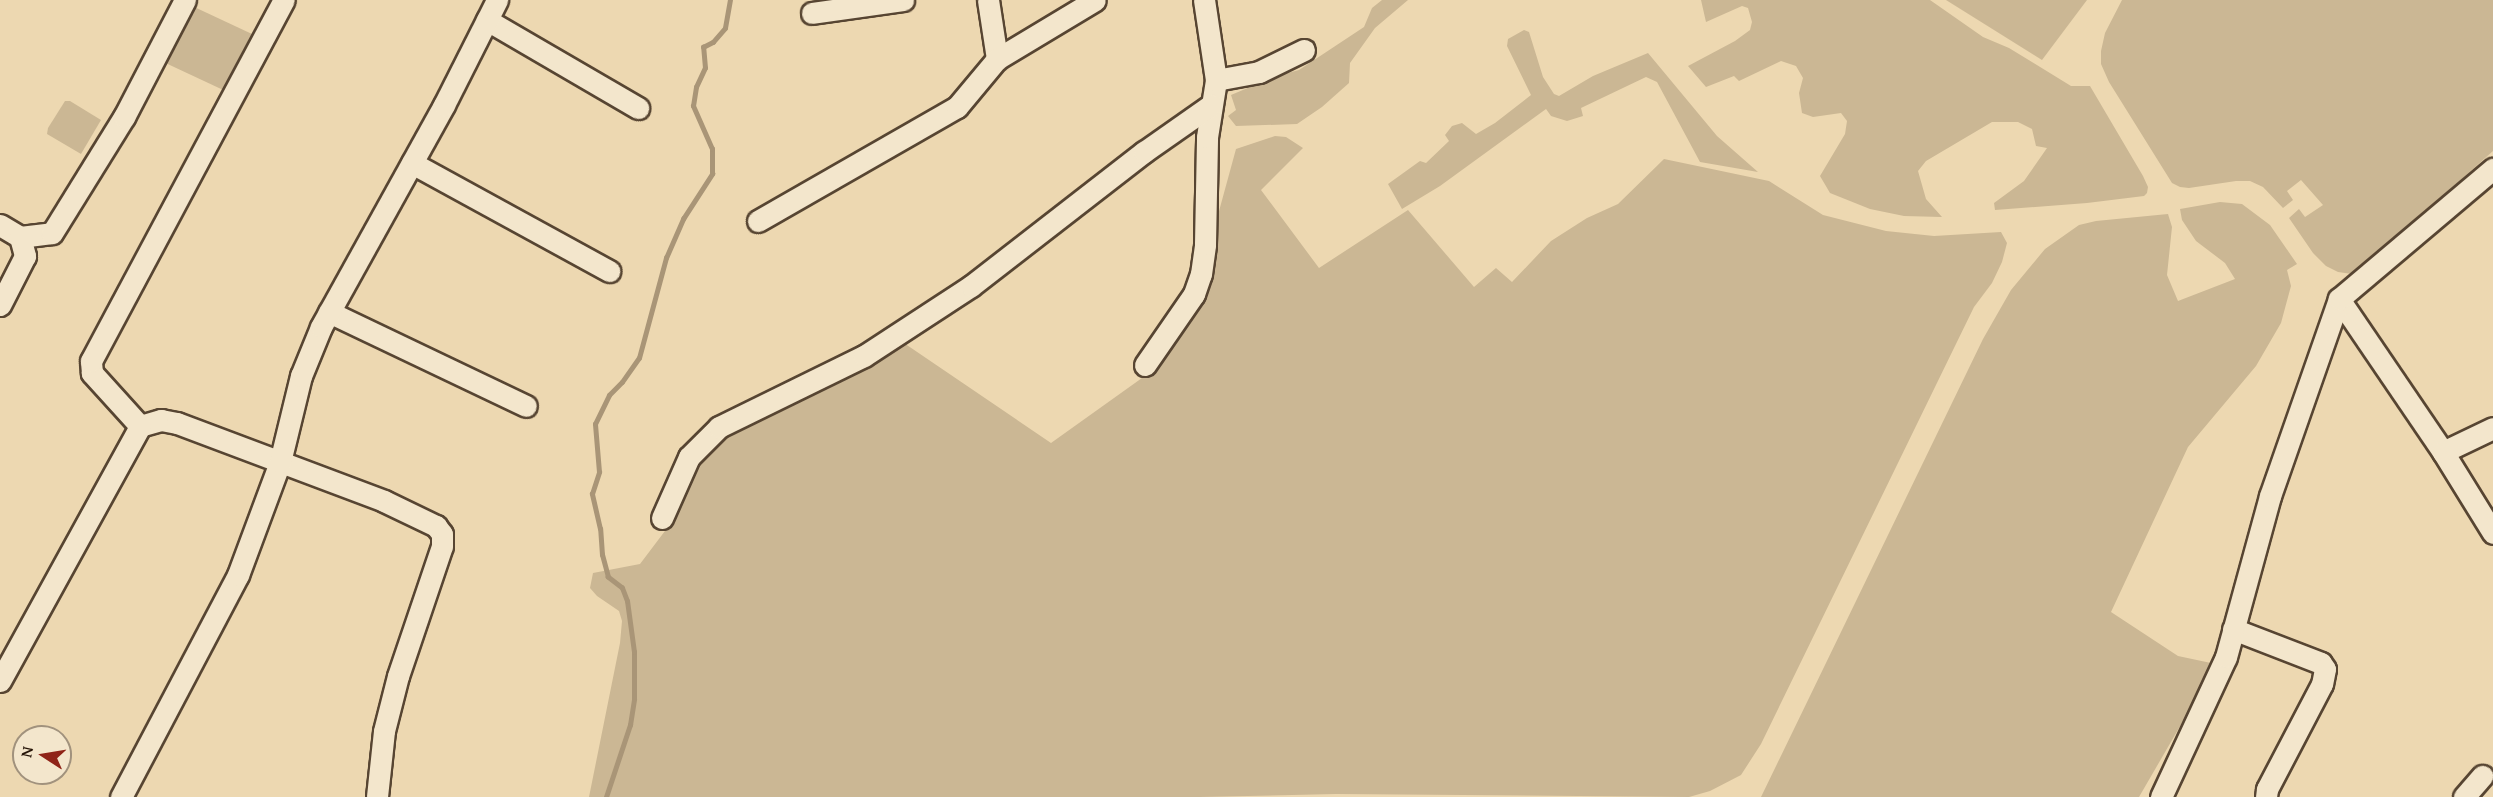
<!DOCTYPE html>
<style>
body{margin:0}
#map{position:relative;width:2493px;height:797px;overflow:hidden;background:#edd8b1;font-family:"Gentium Book Plus",serif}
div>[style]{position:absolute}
.green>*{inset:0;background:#cbb794;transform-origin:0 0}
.stream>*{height:4.5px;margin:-2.25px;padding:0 2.25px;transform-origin:2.25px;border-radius:2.25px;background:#a99577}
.roads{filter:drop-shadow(2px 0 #574532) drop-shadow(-2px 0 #574532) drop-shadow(0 2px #574532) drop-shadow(0 -2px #574532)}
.minor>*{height:21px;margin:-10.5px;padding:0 10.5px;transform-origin:10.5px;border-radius:10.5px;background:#f3e6cc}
span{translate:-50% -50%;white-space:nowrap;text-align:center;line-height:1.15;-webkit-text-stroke:4.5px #f3e6cc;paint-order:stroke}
.north{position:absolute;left:12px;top:725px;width:60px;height:60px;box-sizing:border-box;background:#f3e6cc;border:2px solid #a1927d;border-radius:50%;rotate:282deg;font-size:16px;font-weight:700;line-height:24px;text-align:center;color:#251407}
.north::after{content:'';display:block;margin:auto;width:21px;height:27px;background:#8f2418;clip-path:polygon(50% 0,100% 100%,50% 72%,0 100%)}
</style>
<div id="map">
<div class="green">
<div style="clip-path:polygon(1382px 0,1408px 0,1375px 28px,1350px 63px,1349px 83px,1322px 107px,1297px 124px,1236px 126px,1228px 116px,1236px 110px,1231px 95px,1276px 76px,1299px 70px,1364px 27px,1372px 8px)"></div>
<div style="clip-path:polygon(1701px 0,1930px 0,1983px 37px,2009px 48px,2071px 86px,2090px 86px,2143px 176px,2148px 187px,2147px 193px,2144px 196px,2087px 203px,1995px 210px,1994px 203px,2024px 181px,2047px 148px,2036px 146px,2032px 129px,2018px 122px,1992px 122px,1926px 161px,1918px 171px,1926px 199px,1942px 217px,1904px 216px,1870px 209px,1830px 193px,1820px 176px,1845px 134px,1847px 121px,1841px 113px,1813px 117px,1802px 113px,1799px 93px,1803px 78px,1796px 66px,1781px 61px,1739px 81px,1734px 76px,1706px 87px,1688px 66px,1735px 41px,1750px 30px,1752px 22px,1748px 8px,1742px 6px,1706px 22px)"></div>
<div style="clip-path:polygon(1946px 0,2087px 0,2042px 60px)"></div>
<div style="clip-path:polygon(2122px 0,2493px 0,2493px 151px,2365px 265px,2352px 274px,2338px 272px,2326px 266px,2313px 253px,2289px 218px,2299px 209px,2305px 217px,2323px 205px,2301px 180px,2287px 191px,2293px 200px,2283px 208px,2263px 187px,2250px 181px,2236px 181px,2189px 188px,2180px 187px,2172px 183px,2109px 82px,2101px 64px,2101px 51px,2105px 33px)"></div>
<div style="left:190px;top:5px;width:69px;height:63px;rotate:25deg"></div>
<div style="clip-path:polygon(1524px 30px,1529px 32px,1543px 77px,1554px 94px,1559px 96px,1593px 76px,1648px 53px,1717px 136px,1758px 172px,1700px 162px,1657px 82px,1646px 77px,1581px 108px,1583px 116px,1567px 121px,1551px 116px,1546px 109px,1440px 186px,1402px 209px,1388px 184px,1420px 161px,1426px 163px,1449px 141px,1445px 135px,1452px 126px,1462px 123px,1476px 134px,1495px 123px,1531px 95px,1507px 46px,1508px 39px)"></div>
<div style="clip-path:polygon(65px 101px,70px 101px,101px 120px,81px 154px,47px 134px,48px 128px)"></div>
<div style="clip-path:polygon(1275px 136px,1286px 137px,1303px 148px,1261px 190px,1319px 268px,1408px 210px,1474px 287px,1496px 268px,1512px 282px,1551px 241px,1587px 218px,1618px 204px,1664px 159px,1769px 181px,1823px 215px,1886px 231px,1934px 236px,2001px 232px,2007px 243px,2002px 262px,1992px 283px,1974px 307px,1761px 744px,1741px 775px,1710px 791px,1689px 797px,1336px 794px,1199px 797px,589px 797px,620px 643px,622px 621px,619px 611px,597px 596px,590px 588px,593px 573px,640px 564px,671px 523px,705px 446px,898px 339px,1051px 443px,1156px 368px,1192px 310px,1236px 149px)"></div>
<div style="clip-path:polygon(2220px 202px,2242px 204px,2270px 225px,2297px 264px,2287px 270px,2291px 286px,2281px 323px,2256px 366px,2188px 447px,2111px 612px,2178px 656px,2211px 663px,2197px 697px,2139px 797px,1761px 797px,1983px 339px,2011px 290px,2045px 249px,2079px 225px,2096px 221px,2168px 214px,2172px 227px,2167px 275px,2178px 301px,2235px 279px,2225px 263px,2196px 241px,2182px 220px,2180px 209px)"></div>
</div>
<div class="stream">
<div style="left:606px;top:797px;width:76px;rotate:-71.6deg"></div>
<div style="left:630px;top:725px;width:26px;rotate:-81deg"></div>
<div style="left:634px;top:699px;width:47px;rotate:-90deg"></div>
<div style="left:634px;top:652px;width:51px;rotate:-97.8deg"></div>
<div style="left:627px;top:601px;width:14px;rotate:-111deg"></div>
<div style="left:622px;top:588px;width:18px;rotate:-142deg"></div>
<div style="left:608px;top:577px;width:23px;rotate:-105deg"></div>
<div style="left:602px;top:555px;width:26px;rotate:-94deg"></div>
<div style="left:600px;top:529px;width:36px;rotate:-103deg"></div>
<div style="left:592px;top:494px;width:23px;rotate:-72deg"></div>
<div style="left:599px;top:472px;width:48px;rotate:-94.8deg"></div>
<div style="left:595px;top:424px;width:32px;rotate:-64deg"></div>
<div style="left:609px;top:395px;width:18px;rotate:-45deg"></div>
<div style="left:622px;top:382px;width:29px;rotate:-55deg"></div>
<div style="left:639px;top:358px;width:104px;rotate:-74.9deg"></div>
<div style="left:666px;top:258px;width:43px;rotate:-66.4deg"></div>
<div style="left:683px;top:219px;width:54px;rotate:-57.2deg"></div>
<div style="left:712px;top:174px;width:25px;rotate:-90deg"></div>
<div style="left:712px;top:149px;width:47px;rotate:-113.8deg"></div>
<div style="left:693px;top:106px;width:19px;rotate:-81deg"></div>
<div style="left:696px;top:87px;width:21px;rotate:-65deg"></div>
<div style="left:705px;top:68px;width:21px;rotate:-95deg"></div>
<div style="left:703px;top:47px;width:11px;rotate:-27deg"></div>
<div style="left:713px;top:42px;width:18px;rotate:-49deg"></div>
<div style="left:725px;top:28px;width:28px;rotate:-80deg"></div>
</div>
<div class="roads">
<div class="minor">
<div style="left:988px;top:0;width:60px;rotate:81.3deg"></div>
<div style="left:812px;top:13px;width:92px;rotate:-8.1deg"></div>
<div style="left:487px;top:20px;width:175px;rotate:30.2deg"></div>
<div style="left:1216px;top:80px;width:44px;rotate:-10.5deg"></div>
<div style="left:1259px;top:72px;width:50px;rotate:-26.1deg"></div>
<div style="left:412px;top:163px;width:225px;rotate:28.7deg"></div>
<div style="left:758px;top:221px;width:229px;rotate:-29.8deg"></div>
<div style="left:957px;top:107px;width:62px;rotate:-50.2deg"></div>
<div style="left:997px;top:59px;width:114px;rotate:-31deg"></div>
<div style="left:0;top:225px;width:23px;rotate:31deg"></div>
<div style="left:20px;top:237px;width:20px;rotate:75deg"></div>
<div style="left:25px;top:256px;width:55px;rotate:117deg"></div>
<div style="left:20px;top:237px;width:32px;rotate:-7deg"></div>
<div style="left:52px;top:233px;width:137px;rotate:-58.2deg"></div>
<div style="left:124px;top:117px;width:132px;rotate:-62.5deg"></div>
<div style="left:2339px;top:299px;width:185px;rotate:55.8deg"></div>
<div style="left:2443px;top:452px;width:95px;rotate:58.3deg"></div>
<div style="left:329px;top:312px;width:218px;rotate:25.5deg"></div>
<div style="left:1145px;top:365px;width:86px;rotate:-55.4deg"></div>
<div style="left:1194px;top:294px;width:21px;rotate:-71deg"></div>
<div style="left:1201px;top:274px;width:30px;rotate:-82deg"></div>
<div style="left:1205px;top:244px;width:107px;rotate:-88.9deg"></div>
<div style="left:1207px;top:137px;width:58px;rotate:-81deg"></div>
<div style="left:1216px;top:80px;width:81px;rotate:-98.5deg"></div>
<div style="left:140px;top:426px;width:22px;rotate:-16deg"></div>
<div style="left:161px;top:420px;width:16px;rotate:11deg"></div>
<div style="left:177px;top:423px;width:221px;rotate:20.6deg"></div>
<div style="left:384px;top:501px;width:58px;rotate:25.7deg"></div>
<div style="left:436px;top:526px;width:10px;rotate:53deg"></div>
<div style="left:442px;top:534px;width:12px;rotate:90deg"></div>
<div style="left:442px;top:546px;width:137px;rotate:108.7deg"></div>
<div style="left:398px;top:676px;width:57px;rotate:104.3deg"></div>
<div style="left:384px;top:731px;width:66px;rotate:96.1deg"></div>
<div style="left:2443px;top:452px;width:55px;rotate:-25.6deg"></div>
<div style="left:662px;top:518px;width:67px;rotate:-66.1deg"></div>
<div style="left:689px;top:457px;width:42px;rotate:-45deg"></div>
<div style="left:719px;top:427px;width:161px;rotate:-26.1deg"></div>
<div style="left:864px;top:356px;width:128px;rotate:-33.2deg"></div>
<div style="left:971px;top:286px;width:219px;rotate:-37.8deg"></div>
<div style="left:1144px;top:152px;width:82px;rotate:-35deg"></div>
<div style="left:2233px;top:629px;width:94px;rotate:21.1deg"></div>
<div style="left:2321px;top:663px;width:7px;rotate:56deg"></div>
<div style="left:2325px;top:669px;width:15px;rotate:101deg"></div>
<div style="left:2322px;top:684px;width:119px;rotate:117.6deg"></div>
<div style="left:2267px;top:789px;width:8px;rotate:97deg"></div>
<div style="left:0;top:681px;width:291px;rotate:-61.2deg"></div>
<div style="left:140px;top:426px;width:72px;rotate:-132.2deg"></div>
<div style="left:92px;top:373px;width:12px;rotate:-95deg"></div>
<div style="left:91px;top:361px;width:409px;rotate:-61.9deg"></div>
<div style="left:121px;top:797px;width:251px;rotate:-62.2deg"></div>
<div style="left:238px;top:575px;width:121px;rotate:-69.6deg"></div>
<div style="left:280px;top:462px;width:89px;rotate:-76.3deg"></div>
<div style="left:301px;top:376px;width:53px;rotate:-67.8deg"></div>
<div style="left:321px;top:327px;width:254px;rotate:-61deg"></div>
<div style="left:444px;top:105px;width:118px;rotate:-63.2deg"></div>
<div style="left:2161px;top:797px;width:154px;rotate:-65.1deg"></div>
<div style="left:2226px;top:657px;width:167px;rotate:-74.7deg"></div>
<div style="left:2270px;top:496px;width:209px;rotate:-70.7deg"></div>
<div style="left:2339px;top:299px;width:202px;rotate:-40.2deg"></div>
<div style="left:2464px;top:797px;width:28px;rotate:-49deg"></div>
</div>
</div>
<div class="north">N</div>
</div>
